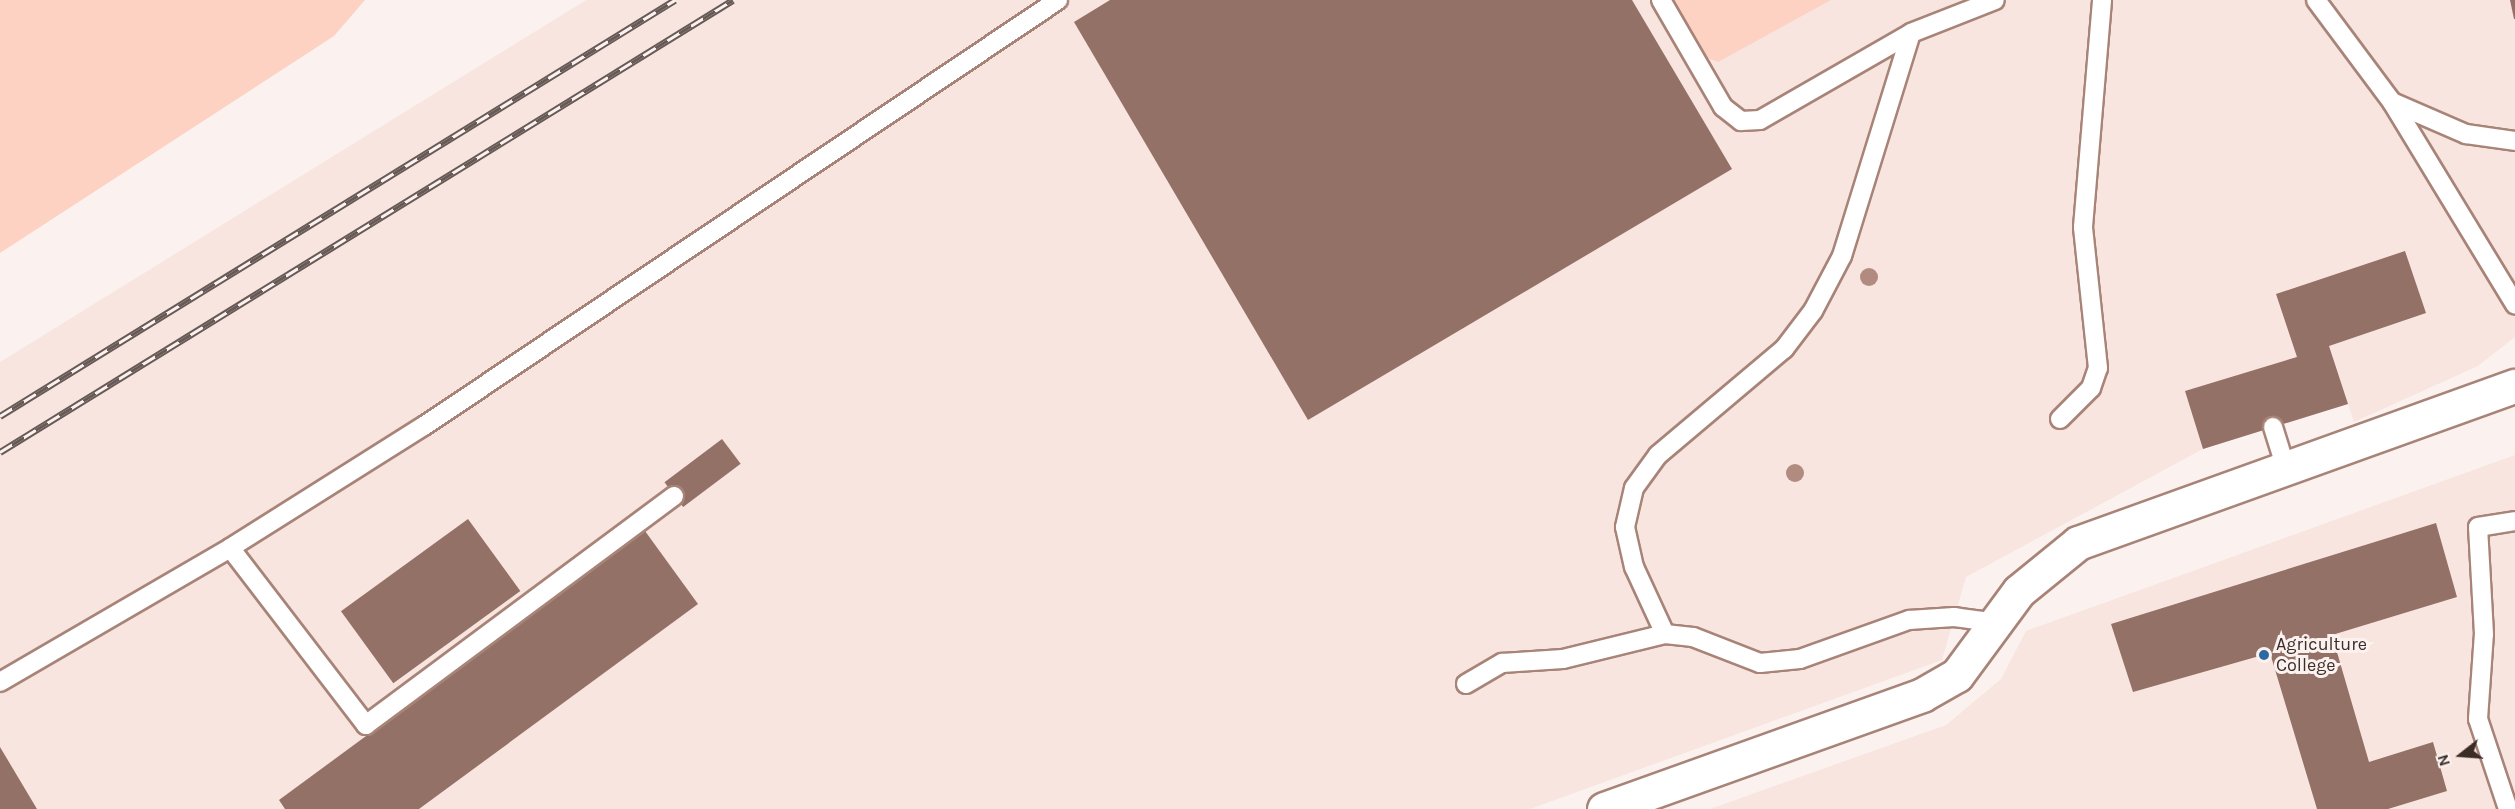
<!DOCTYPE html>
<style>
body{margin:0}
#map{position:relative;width:2515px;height:809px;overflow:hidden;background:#fbf2f0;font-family:Karla,sans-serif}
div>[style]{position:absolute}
.built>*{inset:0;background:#f8e5df}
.green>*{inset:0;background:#fdd2c3}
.building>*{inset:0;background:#947166;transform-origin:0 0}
.roads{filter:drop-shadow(2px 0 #a88478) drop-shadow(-2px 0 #a88478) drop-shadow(0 2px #a88478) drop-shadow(0 -2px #a88478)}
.lane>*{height:18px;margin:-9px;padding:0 9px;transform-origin:9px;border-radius:9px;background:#fff}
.secondary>*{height:33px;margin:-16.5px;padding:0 16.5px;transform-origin:16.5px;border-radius:16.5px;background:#fff}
.rail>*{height:7px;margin-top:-3.5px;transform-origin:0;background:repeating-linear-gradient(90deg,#fbf2f0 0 14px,#675a56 0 28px);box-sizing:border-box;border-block:2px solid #675a56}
.trees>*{width:18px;height:18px;margin:-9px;border-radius:50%;background:#b18b7f}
.dots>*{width:16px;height:16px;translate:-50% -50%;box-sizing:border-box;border:3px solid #fbf2f0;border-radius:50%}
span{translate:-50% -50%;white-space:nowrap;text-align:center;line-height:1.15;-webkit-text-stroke:6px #fbf2f0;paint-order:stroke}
.poi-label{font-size:18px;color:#3b2c28}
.left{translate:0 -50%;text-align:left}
.north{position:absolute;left:2431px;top:725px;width:60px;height:60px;-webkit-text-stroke:4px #fbf2f0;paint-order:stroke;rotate:253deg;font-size:16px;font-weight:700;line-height:24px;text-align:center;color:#3b2c28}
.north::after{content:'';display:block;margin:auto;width:21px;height:27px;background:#3b2c28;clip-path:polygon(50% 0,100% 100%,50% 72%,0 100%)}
</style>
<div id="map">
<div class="built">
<div style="clip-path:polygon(586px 0,2515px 0,2515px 337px,2478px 366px,2354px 422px,2348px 404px,2203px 449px,1966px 577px,1942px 660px,1530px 809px,0 809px,0 362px)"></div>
<div style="clip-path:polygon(2515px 455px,2515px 809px,1710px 809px,1946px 725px,2001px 679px,2026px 631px)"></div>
</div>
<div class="green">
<div style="clip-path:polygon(0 0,365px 0,334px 36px,0 253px)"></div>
<div style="clip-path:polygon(1671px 0,1831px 0,1718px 62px,1705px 57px)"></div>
</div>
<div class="building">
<div style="clip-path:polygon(1110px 0,1632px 0,1732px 169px,1308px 420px,1074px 22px)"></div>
<div style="clip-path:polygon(2510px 0,2515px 0,2515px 19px,2514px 19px)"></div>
<div style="clip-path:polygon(2405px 251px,2426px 313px,2329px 346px,2348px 404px,2203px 449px,2185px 391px,2297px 357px,2276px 294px)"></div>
<div style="left:722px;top:439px;width:31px;height:72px;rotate:53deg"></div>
<div style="left:468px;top:519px;width:89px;height:157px;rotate:54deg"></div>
<div style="clip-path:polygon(2436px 523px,2457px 597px,2332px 635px,2369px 762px,2433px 742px,2447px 791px,2388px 809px,2317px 809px,2270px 653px,2133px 692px,2111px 624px)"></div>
<div style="clip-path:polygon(645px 531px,698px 604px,419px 809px,285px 809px,279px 800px)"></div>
<div style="clip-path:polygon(0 747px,37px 809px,0 809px)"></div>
</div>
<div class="roads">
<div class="lane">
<div style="left:1661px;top:0;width:124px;rotate:59.9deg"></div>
<div style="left:1723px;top:107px;width:23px;rotate:38deg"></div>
<div style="left:1741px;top:121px;width:19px;rotate:-3deg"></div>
<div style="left:1760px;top:120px;width:174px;rotate:-29.9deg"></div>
<div style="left:1911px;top:33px;width:90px;rotate:-21.4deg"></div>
<div style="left:2316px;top:0;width:127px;rotate:53.3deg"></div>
<div style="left:2392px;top:102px;width:237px;rotate:58.7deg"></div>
<div style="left:2392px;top:102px;width:81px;rotate:23.4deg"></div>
<div style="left:2466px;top:134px;width:49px;rotate:8.1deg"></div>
<div style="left:2060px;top:419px;width:44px;rotate:-45deg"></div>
<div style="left:2091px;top:388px;width:21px;rotate:-71deg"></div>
<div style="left:2098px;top:368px;width:142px;rotate:-96.1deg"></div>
<div style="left:2083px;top:227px;width:228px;rotate:-85.2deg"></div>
<div style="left:2273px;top:427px;width:47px;rotate:72.7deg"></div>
<div style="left:674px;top:496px;width:384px;rotate:143.4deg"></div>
<div style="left:366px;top:725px;width:223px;rotate:-127.5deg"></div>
<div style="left:230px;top:548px;width:229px;rotate:-32.2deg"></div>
<div style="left:424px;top:426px;width:764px;rotate:-33.9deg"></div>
<div style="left:1665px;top:634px;width:74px;rotate:-114.8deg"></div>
<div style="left:1634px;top:567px;width:41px;rotate:-102.7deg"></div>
<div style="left:1625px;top:527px;width:40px;rotate:-77deg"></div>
<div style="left:1634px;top:488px;width:41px;rotate:-54deg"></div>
<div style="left:1658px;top:455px;width:165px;rotate:-40.1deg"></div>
<div style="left:1784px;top:349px;width:48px;rotate:-52.7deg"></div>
<div style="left:1813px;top:311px;width:62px;rotate:-62.2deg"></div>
<div style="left:1842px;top:256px;width:233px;rotate:-72.8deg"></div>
<div style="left:0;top:682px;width:266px;rotate:-30.2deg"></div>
<div style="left:1466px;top:684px;width:42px;rotate:-30.3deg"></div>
<div style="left:1502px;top:663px;width:61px;rotate:-3.8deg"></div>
<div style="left:1563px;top:659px;width:105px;rotate:-13.8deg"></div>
<div style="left:1665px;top:634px;width:28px;rotate:6deg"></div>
<div style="left:1693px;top:637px;width:72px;rotate:21.2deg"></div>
<div style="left:1760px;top:663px;width:40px;rotate:-5.7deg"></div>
<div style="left:1800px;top:659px;width:116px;rotate:-19.7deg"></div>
<div style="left:1909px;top:620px;width:45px;rotate:-3.8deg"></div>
<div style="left:1954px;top:617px;width:44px;rotate:7.8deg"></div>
<div style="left:2508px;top:809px;width:95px;rotate:-108.4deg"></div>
<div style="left:2478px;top:719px;width:85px;rotate:-86deg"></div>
<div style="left:2484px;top:634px;width:107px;rotate:-93.2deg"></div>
<div style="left:2478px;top:527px;width:37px;rotate:-9deg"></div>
</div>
<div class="secondary">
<div style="left:1604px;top:809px;width:338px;rotate:-19.7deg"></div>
<div style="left:1922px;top:695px;width:40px;rotate:-29.7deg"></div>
<div style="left:1957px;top:675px;width:104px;rotate:-53.6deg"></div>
<div style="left:2019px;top:591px;width:76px;rotate:-39.1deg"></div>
<div style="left:2078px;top:543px;width:464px;rotate:-19.8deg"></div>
</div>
</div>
<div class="rail">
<div style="left:0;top:416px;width:793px;rotate:-31.65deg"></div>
<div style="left:0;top:452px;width:861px;rotate:-31.66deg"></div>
</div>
<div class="trees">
<div style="left:1869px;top:277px"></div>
<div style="left:1795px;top:473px"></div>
</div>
<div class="dots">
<div style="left:2264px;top:655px;background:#2d69a1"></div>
</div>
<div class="poi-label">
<span class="left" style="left:2276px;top:655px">Agriculture<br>College</span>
</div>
<div class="north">N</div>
</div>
